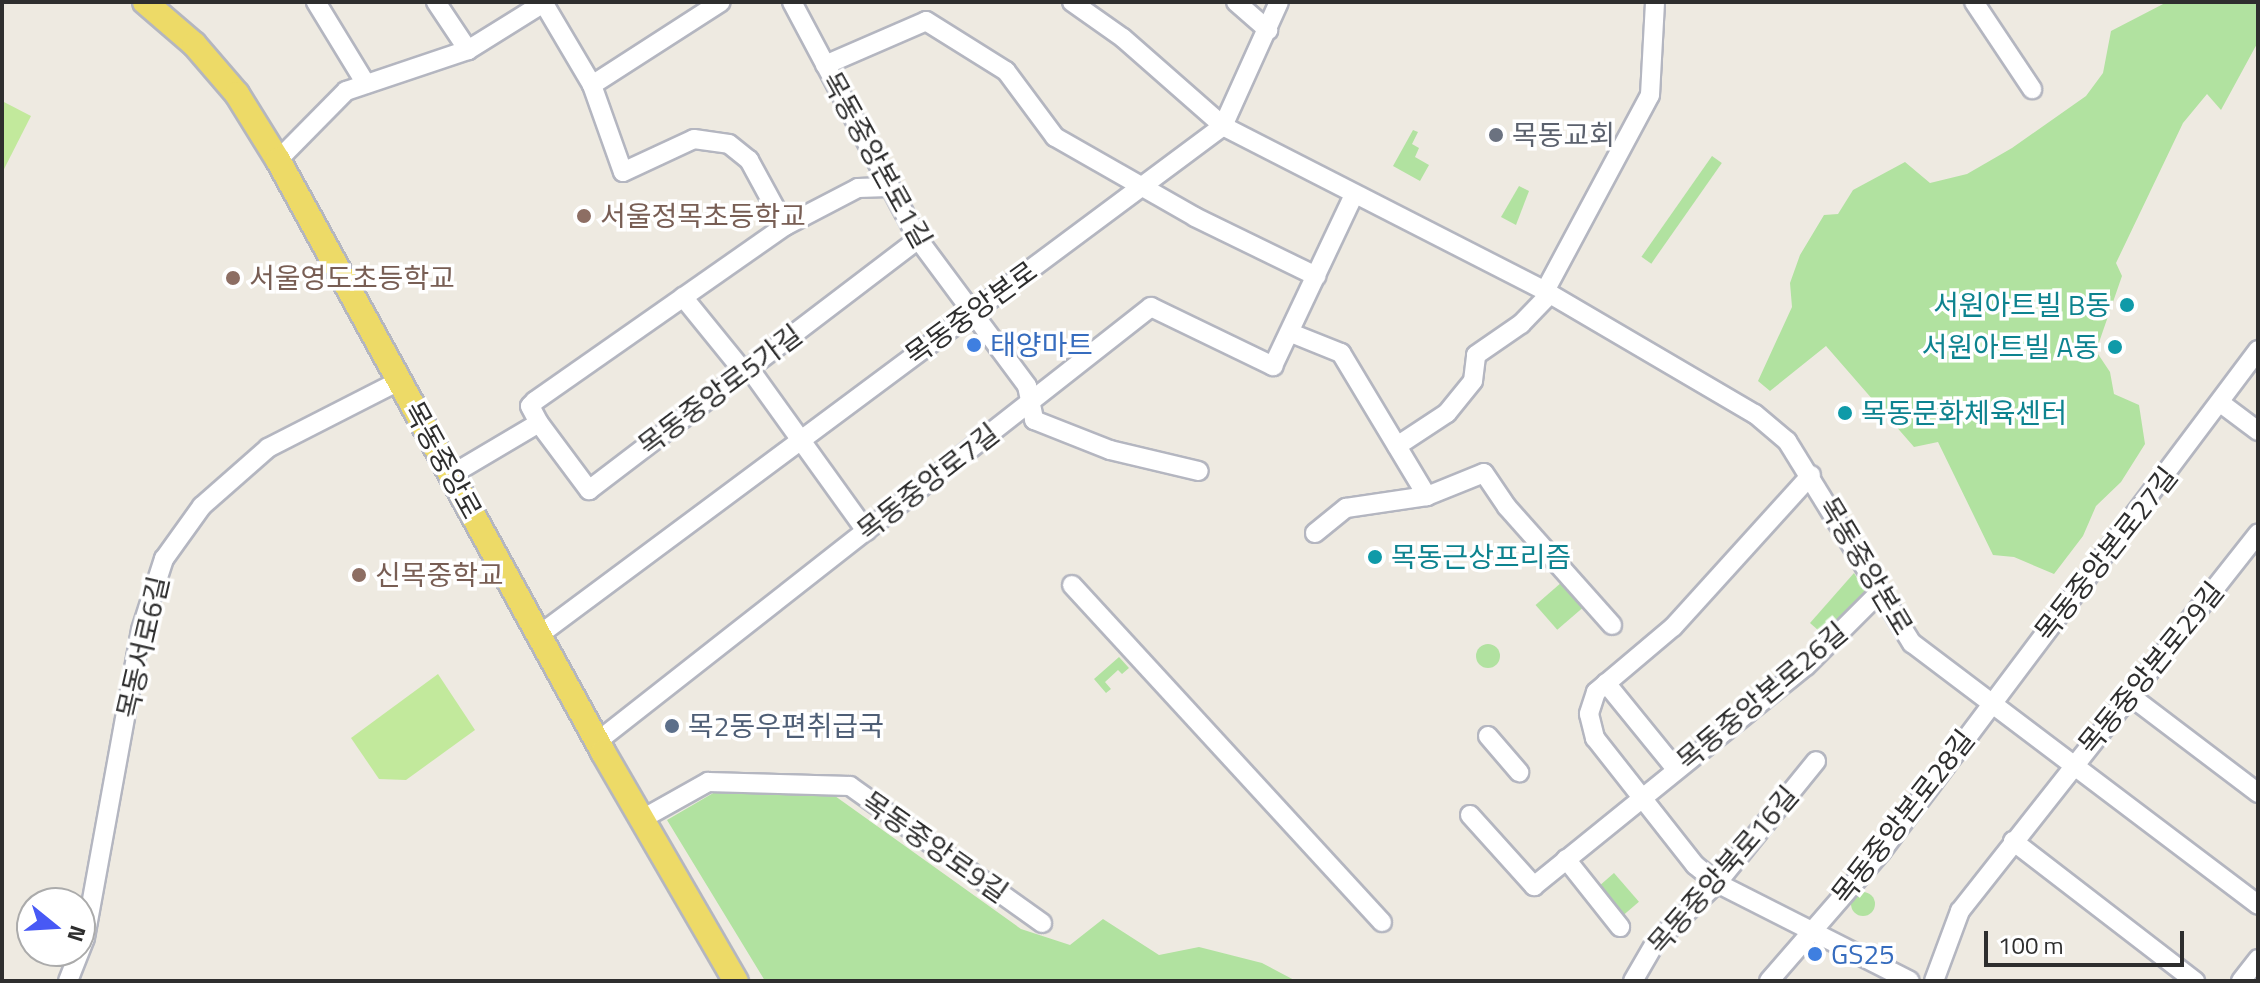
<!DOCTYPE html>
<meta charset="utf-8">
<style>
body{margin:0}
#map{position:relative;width:2260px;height:983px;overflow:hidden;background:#eeeae1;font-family:"Titillium Web","Noto Sans KR",sans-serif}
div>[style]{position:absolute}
.green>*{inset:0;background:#b1e2a0;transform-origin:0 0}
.round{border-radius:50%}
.pitch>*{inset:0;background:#c2e99c}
.roads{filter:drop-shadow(2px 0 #b4b6c0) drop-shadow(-2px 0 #b4b6c0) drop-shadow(0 2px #b4b6c0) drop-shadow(0 -2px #b4b6c0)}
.minor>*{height:18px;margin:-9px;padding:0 9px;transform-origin:9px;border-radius:9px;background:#fff}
.major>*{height:24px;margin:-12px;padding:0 12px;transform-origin:12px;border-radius:12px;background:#edda67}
.dots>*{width:22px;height:22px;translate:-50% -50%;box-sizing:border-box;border:4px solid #fff;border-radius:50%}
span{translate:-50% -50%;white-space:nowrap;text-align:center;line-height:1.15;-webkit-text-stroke:7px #fff;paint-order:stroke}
.worship-label{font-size:28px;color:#5b616d}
.left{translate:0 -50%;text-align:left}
.street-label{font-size:28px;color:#2e2e2e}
.education-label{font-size:28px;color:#785e54}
.culture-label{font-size:28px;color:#0d838f}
.right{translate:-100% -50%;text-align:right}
.shop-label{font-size:28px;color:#366cbe}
.service-label{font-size:28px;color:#4e5e75}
.frame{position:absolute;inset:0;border:4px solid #2e2e2e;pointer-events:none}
.north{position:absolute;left:16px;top:887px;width:80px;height:80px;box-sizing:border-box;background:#fff;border:2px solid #ababab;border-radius:50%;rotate:108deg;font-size:22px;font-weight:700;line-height:32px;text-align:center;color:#2e2e2e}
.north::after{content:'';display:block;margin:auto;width:28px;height:36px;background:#4859f5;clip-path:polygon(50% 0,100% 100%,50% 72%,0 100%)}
.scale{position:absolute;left:1984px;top:931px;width:200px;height:36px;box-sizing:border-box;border:4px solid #2e2e2e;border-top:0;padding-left:10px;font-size:24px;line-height:28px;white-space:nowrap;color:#2e2e2e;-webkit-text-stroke:6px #fff;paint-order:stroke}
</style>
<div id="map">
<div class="green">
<div style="clip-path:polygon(2167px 2px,2258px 2px,2258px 42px,2221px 110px,2207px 94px,2183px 123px,2116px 263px,2122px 276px,2096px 351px,2110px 372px,2114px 394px,2139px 405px,2145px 444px,2121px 482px,2096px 506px,2083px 536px,2054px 574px,2014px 557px,1993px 555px,1938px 442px,1914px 447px,1826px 346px,1770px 391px,1758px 381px,1792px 307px,1790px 283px,1800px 255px,1824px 215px,1838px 214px,1853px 190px,1905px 162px,1930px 183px,1967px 174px,2012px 148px,2086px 96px,2103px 73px,2111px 31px)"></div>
<div style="clip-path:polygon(1413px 130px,1418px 132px,1412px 144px,1419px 148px,1415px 157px,1429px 165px,1420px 181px,1393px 166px)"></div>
<div style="left:1712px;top:156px;width:12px;height:123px;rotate:35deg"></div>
<div style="clip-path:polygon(1519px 186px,1529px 191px,1516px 225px,1501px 217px)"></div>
<div style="clip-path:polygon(1854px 573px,1867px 594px,1827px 638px,1810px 623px)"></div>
<div style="left:1562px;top:582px;width:33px;height:35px;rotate:49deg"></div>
<div class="round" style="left:1476px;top:644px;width:24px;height:24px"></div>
<div style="clip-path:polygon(1119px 657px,1129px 668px,1122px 674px,1118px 670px,1105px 682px,1111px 689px,1106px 693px,1094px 679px)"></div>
<div style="clip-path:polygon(715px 792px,835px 796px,1021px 929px,1070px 945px,1103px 919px,1159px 955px,1199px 947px,1262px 963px,1296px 981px,765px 981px,667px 820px)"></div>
<div style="left:1614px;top:873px;width:38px;height:25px;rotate:49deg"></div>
<div class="round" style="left:1851px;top:892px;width:24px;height:24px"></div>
</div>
<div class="pitch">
<div style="clip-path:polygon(2px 101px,31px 116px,2px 173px)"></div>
<div style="clip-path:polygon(438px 674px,475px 730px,406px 780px,379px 779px,351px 738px)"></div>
</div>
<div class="roads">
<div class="minor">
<div style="left:316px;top:2px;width:96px;rotate:58.6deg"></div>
<div style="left:436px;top:2px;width:58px;rotate:56.3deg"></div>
<div style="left:543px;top:2px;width:96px;rotate:59.4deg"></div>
<div style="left:592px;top:85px;width:92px;rotate:70.4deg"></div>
<div style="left:623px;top:172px;width:78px;rotate:-24.9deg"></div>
<div style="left:694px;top:139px;width:35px;rotate:8deg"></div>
<div style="left:729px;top:144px;width:26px;rotate:39deg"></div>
<div style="left:749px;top:160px;width:75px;rotate:61.4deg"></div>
<div style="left:792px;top:2px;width:268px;rotate:62deg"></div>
<div style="left:918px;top:239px;width:183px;rotate:53.4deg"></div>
<div style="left:1027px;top:386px;width:35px;rotate:78deg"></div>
<div style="left:1034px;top:420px;width:82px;rotate:21.5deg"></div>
<div style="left:1110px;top:450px;width:91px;rotate:13.3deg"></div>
<div style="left:1072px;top:2px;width:62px;rotate:35.2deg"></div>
<div style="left:1123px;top:38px;width:133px;rotate:41.3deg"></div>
<div style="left:1223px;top:126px;width:136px;rotate:-65.7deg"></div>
<div style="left:1236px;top:2px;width:43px;rotate:41.2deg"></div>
<div style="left:1974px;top:2px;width:105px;rotate:56.3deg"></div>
<div style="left:825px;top:65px;width:110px;rotate:-23.5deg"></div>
<div style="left:926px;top:21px;width:94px;rotate:32deg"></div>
<div style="left:1006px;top:71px;width:82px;rotate:53.4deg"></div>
<div style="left:1055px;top:137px;width:161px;rotate:29.7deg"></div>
<div style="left:1195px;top:217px;width:135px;rotate:26deg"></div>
<div style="left:592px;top:85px;width:153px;rotate:-32.8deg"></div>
<div style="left:278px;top:160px;width:97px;rotate:-45.4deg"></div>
<div style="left:346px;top:91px;width:129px;rotate:-18.6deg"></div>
<div style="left:468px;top:50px;width:91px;rotate:-31.9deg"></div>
<div style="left:1545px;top:291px;width:222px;rotate:-61.8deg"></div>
<div style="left:1650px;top:95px;width:93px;rotate:-86.9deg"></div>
<div style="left:683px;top:297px;width:97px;rotate:50.9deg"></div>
<div style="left:1291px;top:333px;width:54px;rotate:21.8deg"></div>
<div style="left:1341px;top:353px;width:167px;rotate:59deg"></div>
<div style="left:1427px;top:496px;width:61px;rotate:-22deg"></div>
<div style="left:1484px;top:473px;width:41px;rotate:55.9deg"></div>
<div style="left:1507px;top:507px;width:158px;rotate:48.3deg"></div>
<div style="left:749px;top:368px;width:201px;rotate:54.3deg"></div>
<div style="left:2222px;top:404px;width:45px;rotate:36.9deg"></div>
<div style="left:539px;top:423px;width:84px;rotate:53.3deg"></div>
<div style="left:589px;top:490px;width:414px;rotate:-37.3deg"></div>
<div style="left:1397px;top:446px;width:60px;rotate:-33.4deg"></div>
<div style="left:1447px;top:413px;width:41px;rotate:-50.9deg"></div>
<div style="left:1473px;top:381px;width:26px;rotate:-83deg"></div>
<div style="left:1476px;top:355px;width:55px;rotate:-34.6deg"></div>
<div style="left:1521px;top:324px;width:42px;rotate:-46deg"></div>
<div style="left:451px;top:475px;width:102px;rotate:-30.6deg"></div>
<div style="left:539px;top:423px;width:19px;rotate:-118deg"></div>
<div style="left:530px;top:406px;width:7px;rotate:-45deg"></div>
<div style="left:535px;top:401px;width:305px;rotate:-35deg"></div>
<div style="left:785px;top:226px;width:82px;rotate:-27.5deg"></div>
<div style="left:858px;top:188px;width:30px;rotate:-2deg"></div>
<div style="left:1811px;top:475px;width:205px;rotate:132.2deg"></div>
<div style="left:1673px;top:627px;width:101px;rotate:139.8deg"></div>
<div style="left:1596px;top:692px;width:23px;rotate:108deg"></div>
<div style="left:1589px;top:714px;width:25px;rotate:76deg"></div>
<div style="left:1595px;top:738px;width:162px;rotate:51.8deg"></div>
<div style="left:1695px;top:865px;width:28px;rotate:39deg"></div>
<div style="left:1717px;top:883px;width:216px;rotate:26.9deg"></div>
<div style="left:1315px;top:533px;width:40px;rotate:-39deg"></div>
<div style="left:1346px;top:508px;width:82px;rotate:-8.4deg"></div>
<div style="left:1072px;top:585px;width:458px;rotate:47.4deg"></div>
<div style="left:539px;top:635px;width:853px;rotate:-36.65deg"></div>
<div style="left:1223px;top:126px;width:362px;rotate:27.1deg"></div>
<div style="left:1545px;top:291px;width:243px;rotate:30.4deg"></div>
<div style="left:1755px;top:414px;width:42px;rotate:40.2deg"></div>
<div style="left:1787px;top:441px;width:238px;rotate:58.3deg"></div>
<div style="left:1912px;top:643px;width:434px;rotate:37.1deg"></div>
<div style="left:1606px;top:683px;width:111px;rotate:50.9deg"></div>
<div style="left:2129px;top:695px;width:162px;rotate:37.2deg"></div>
<div style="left:1488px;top:736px;width:48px;rotate:49.3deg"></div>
<div style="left:598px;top:741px;width:703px;rotate:-38.13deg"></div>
<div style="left:1151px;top:307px;width:136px;rotate:25.8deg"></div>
<div style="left:1273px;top:366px;width:189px;rotate:-64.7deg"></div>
<div style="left:1470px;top:815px;width:96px;rotate:48deg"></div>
<div style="left:1534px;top:886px;width:350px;rotate:-39deg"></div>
<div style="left:1806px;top:666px;width:105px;rotate:-45deg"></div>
<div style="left:642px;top:819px;width:76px;rotate:-29.3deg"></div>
<div style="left:708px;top:782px;width:142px;rotate:1.6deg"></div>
<div style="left:850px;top:786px;width:236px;rotate:35.5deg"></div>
<div style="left:2013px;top:841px;width:230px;rotate:37.6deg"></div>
<div style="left:1566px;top:859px;width:87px;rotate:51.5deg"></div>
<div style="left:68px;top:981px;width:46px;rotate:-68.4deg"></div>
<div style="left:85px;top:938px;width:313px;rotate:-79.7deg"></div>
<div style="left:141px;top:630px;width:75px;rotate:-72.1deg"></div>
<div style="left:164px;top:559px;width:65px;rotate:-54.4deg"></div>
<div style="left:202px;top:506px;width:88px;rotate:-41.3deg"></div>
<div style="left:268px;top:448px;width:147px;rotate:-27.1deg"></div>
<div style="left:1633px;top:981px;width:44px;rotate:-59.9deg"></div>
<div style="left:1655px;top:943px;width:86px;rotate:-44.1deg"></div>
<div style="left:1717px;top:883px;width:157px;rotate:-50.9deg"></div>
<div style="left:1769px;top:981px;width:171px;rotate:-49deg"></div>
<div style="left:1881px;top:852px;width:628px;rotate:-53.09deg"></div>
<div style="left:1934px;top:981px;width:75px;rotate:-69.6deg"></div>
<div style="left:1960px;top:911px;width:481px;rotate:-51.7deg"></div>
<div style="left:2241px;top:981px;width:28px;rotate:-52deg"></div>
</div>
<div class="major">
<div style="left:145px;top:2px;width:65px;rotate:40.6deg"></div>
<div style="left:194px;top:44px;width:66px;rotate:49.3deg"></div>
<div style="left:237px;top:94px;width:78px;rotate:58.2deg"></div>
<div style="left:278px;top:160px;width:675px;rotate:61.23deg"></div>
<div style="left:603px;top:752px;width:265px;rotate:59.9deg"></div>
</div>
</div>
<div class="dots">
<div style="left:1496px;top:135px;background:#6b7280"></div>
<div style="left:584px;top:216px;background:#8d6e63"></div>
<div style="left:233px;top:278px;background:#8d6e63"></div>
<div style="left:2127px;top:305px;background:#0f9aa8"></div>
<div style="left:974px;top:345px;background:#3f7fe0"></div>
<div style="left:2115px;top:347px;background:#0f9aa8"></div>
<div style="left:1845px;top:413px;background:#0f9aa8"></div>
<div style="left:1375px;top:557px;background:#0f9aa8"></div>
<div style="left:359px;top:575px;background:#8d6e63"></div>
<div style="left:672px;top:726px;background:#5c6f8a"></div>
<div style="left:1815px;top:954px;background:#3f7fe0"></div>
</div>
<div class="worship-label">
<span class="left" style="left:1512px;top:135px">목동교회</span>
</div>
<div class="street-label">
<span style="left:877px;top:160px;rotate:61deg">목동중앙본로1길</span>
<span style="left:971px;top:313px;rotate:-36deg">목동중앙본로</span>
<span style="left:720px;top:390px;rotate:-37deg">목동중앙로5가길</span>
<span style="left:443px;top:460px;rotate:61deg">목동중앙로</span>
<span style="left:928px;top:482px;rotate:-38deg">목동중앙로7길</span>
<span style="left:2106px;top:554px;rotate:-52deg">목동중앙본로27길</span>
<span style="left:1866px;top:566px;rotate:59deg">목동중앙본로</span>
<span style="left:143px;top:647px;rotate:-77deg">목동서로6길</span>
<span style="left:2151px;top:668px;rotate:-51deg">목동중앙본로29길</span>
<span style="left:1762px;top:696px;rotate:-40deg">목동중앙본로26길</span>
<span style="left:1903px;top:817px;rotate:-52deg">목동중앙본로28길</span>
<span style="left:935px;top:847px;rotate:35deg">목동중앙로9길</span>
<span style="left:1723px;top:870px;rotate:-49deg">목동중앙북로16길</span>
</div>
<div class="education-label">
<span class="left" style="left:600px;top:216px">서울정목초등학교</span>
<span class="left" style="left:249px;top:278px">서울영도초등학교</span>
<span class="left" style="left:375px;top:575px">신목중학교</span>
</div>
<div class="culture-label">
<span class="right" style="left:2111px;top:305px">서원아트빌 B동</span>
<span class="right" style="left:2099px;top:347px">서원아트빌 A동</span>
<span class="left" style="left:1861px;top:413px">목동문화체육센터</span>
<span class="left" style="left:1391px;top:557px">목동근상프리즘</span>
</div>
<div class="shop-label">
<span class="left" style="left:990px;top:345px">태양마트</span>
<span class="left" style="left:1831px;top:954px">GS25</span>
</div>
<div class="service-label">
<span class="left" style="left:688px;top:726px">목2동우편취급국</span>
</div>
<div class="frame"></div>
<div class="north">N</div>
<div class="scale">100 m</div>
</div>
